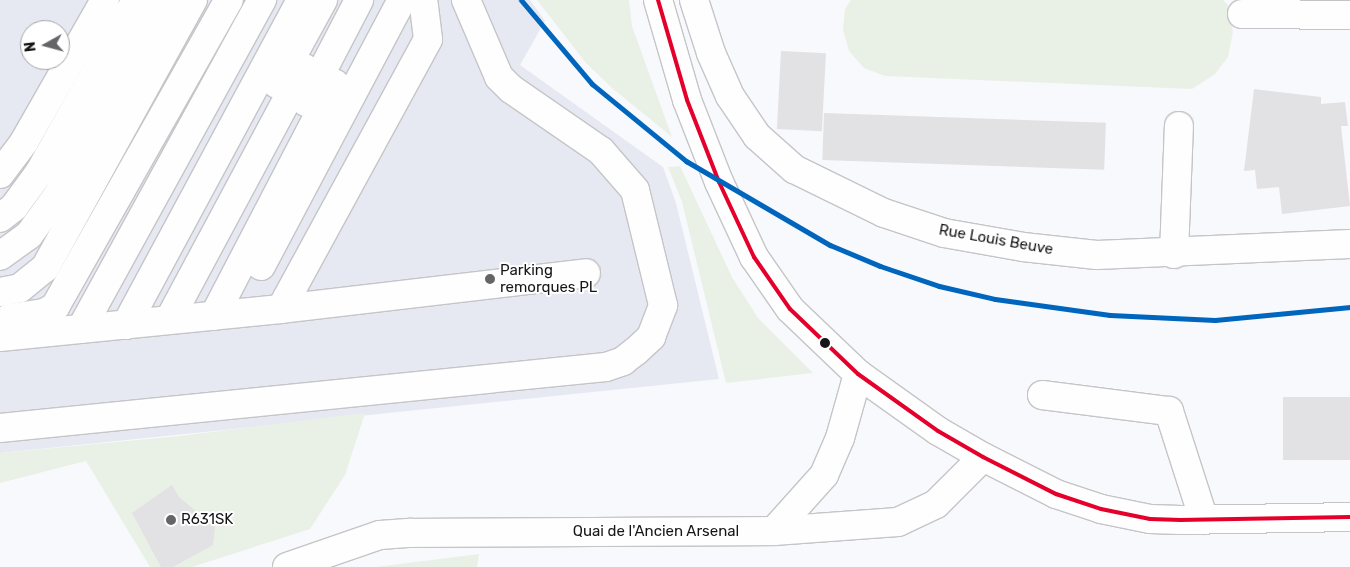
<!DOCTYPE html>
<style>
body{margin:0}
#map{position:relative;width:1350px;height:567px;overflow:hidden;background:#f8f9fc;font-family:Rubik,sans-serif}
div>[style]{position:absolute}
.built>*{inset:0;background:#e7e9f2}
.green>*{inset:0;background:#e9f1e7}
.building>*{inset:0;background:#e2e1e3;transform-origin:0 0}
.roads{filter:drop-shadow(1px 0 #c5c5c8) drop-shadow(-1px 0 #c5c5c8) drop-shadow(0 1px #c5c5c8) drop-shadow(0 -1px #c5c5c8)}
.minor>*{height:28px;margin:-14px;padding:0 14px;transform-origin:14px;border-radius:14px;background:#fefeff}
.bus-1>*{height:4px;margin:-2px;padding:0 2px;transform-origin:2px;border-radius:2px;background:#e4002b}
.rail-1>*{height:5px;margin:-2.5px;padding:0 2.5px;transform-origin:2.5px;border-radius:2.5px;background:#0065bd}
.dots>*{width:14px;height:14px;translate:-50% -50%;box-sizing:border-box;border:2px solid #fff;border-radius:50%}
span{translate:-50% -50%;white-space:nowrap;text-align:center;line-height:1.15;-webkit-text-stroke:4px #fff;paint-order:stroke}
.street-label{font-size:15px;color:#161618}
.poi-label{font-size:15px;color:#161618}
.left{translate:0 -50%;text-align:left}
.north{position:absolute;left:20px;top:20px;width:50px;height:50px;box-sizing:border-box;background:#fff;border:1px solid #a2a2a3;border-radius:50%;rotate:263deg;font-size:14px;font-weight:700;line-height:20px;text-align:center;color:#161618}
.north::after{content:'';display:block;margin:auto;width:18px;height:22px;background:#656568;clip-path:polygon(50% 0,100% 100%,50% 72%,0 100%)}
</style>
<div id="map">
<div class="built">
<div style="clip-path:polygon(evenodd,0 0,530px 0,545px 21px,520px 65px,663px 167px,676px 203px,719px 379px,0 453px,0 0,30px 30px,60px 30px,60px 60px,30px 60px,30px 30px)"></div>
</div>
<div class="green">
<div style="clip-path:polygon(537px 0,629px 0,632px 26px,672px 137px,612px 88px,586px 63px)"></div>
<div style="clip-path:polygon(851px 0,1223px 0,1228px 5px,1233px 32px,1228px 57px,1215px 74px,1192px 89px,885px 76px,864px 68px,849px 51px,843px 30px,845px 9px)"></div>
<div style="clip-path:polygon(680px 166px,732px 277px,758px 318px,813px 373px,726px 383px,682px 202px,668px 167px)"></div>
<div style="clip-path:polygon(365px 413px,345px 475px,310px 529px,192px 567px,150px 567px,86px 461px,0 483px,0 453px,179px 436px)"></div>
<div style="clip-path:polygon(479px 554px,477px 567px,376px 567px)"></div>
</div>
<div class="building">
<div style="left:781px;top:51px;width:45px;height:78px;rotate:3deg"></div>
<div style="clip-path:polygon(1254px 89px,1321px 97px,1321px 104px,1345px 102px,1348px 126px,1341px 126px,1350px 206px,1282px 214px,1279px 187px,1257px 189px,1255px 170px,1244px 171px)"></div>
<div style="left:824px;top:113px;width:282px;height:47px;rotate:2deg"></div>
<div style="left:1350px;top:397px;width:63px;height:67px;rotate:90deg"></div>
<div style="clip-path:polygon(172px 485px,179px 497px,215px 527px,213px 545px,173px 567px,161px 567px,132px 513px)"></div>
</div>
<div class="roads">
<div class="minor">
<div style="left:658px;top:0;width:104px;rotate:73.8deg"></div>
<div style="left:687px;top:100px;width:88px;rotate:68.7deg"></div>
<div style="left:719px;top:182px;width:83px;rotate:65deg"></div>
<div style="left:754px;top:257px;width:63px;rotate:55.3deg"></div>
<div style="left:790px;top:309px;width:94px;rotate:43.7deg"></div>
<div style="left:858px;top:374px;width:98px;rotate:35.5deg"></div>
<div style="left:938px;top:431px;width:52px;rotate:30deg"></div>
<div style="left:983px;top:457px;width:82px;rotate:26.9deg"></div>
<div style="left:1056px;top:494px;width:47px;rotate:18.4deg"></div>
<div style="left:1101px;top:509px;width:50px;rotate:11.5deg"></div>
<div style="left:1150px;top:519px;width:31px;rotate:2deg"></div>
<div style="left:1181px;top:520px;width:169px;rotate:-1deg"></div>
<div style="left:694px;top:0;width:56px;rotate:72.2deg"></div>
<div style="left:711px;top:53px;width:47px;rotate:66.2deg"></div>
<div style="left:730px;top:96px;width:48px;rotate:56deg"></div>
<div style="left:757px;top:136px;width:50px;rotate:41.7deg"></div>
<div style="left:794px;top:169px;width:100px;rotate:26.1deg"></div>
<div style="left:884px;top:213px;width:63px;rotate:18.4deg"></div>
<div style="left:944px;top:233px;width:80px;rotate:10deg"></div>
<div style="left:1023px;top:247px;width:74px;rotate:6.2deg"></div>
<div style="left:1097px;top:255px;width:253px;rotate:-2.5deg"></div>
<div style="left:1242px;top:14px;width:108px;rotate:0.5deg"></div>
<div style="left:277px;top:84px;width:96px;rotate:-61.3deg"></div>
<div style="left:306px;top:102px;width:115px;rotate:-62.5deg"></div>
<div style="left:0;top:174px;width:40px;rotate:-53deg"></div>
<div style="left:24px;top:142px;width:163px;rotate:-60.3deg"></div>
<div style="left:0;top:218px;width:18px;rotate:-38deg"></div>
<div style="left:14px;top:207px;width:42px;rotate:-53.7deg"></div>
<div style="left:39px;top:173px;width:198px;rotate:-60.7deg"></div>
<div style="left:1174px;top:254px;width:128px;rotate:-87.8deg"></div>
<div style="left:0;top:256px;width:36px;rotate:-36deg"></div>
<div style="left:29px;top:235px;width:49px;rotate:-54.1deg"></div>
<div style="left:58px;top:195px;width:222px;rotate:-61.2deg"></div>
<div style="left:261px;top:266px;width:301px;rotate:-62.1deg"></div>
<div style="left:0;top:292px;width:20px;rotate:-11deg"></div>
<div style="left:20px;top:288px;width:32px;rotate:-39deg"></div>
<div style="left:45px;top:268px;width:306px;rotate:-61.1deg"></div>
<div style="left:281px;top:309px;width:307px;rotate:-61.4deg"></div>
<div style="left:428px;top:39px;width:39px;rotate:-97deg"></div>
<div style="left:214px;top:316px;width:262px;rotate:-62.5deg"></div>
<div style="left:9px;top:318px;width:35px;rotate:-8deg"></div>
<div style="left:44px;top:313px;width:13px;rotate:-29deg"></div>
<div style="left:55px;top:307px;width:353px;rotate:-60.5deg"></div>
<div style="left:169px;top:320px;width:286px;rotate:-61.8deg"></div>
<div style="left:126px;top:325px;width:369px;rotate:-61.7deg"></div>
<div style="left:81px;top:329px;width:376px;rotate:-61.2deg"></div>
<div style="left:0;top:337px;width:282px;rotate:-5.7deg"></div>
<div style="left:281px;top:309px;width:307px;rotate:-6.7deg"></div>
<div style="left:858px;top:374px;width:66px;rotate:105.7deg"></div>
<div style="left:840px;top:438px;width:40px;rotate:113.4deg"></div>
<div style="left:824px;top:475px;width:75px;rotate:131.8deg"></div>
<div style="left:774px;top:531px;width:124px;rotate:-4.2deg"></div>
<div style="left:898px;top:522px;width:42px;rotate:-25.3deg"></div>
<div style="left:936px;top:504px;width:66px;rotate:-45deg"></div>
<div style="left:1042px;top:395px;width:128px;rotate:7.2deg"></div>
<div style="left:1169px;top:411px;width:114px;rotate:72.2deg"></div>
<div style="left:0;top:428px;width:609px;rotate:-5.75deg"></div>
<div style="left:606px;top:367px;width:18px;rotate:-19deg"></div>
<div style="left:623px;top:361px;width:16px;rotate:-38deg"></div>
<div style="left:636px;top:351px;width:21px;rotate:-43deg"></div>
<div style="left:651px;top:337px;width:34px;rotate:-69deg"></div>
<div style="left:663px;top:305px;width:118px;rotate:-103.7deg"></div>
<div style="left:635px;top:190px;width:52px;rotate:-131.1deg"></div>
<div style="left:601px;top:151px;width:109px;rotate:-145.4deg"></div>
<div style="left:511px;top:89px;width:17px;rotate:-135deg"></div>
<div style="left:499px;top:77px;width:84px;rotate:-113.2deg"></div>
<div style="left:287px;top:567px;width:98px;rotate:-19deg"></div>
<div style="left:380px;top:535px;width:31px;rotate:-4deg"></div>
<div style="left:411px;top:533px;width:363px;rotate:-0.3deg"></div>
</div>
</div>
<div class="bus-1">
<div style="left:658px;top:0;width:104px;rotate:73.8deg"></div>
<div style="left:687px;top:100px;width:88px;rotate:68.7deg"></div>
<div style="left:719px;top:182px;width:83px;rotate:65deg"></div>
<div style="left:754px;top:257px;width:63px;rotate:55.3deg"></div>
<div style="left:790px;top:309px;width:94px;rotate:43.7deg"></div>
<div style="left:858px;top:374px;width:98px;rotate:35.5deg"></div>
<div style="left:938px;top:431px;width:52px;rotate:30deg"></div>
<div style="left:983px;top:457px;width:82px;rotate:26.9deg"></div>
<div style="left:1056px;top:494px;width:47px;rotate:18.4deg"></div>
<div style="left:1101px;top:509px;width:50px;rotate:11.5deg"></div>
<div style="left:1150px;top:519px;width:31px;rotate:2deg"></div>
<div style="left:1181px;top:520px;width:169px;rotate:-1deg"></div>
</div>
<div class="rail-1">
<div style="left:521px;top:0;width:110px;rotate:49.8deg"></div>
<div style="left:592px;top:84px;width:122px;rotate:39.3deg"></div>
<div style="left:686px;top:161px;width:167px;rotate:30.3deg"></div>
<div style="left:830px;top:245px;width:54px;rotate:22.8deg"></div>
<div style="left:880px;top:266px;width:62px;rotate:18.7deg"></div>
<div style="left:939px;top:286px;width:57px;rotate:13.1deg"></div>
<div style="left:995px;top:299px;width:116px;rotate:7.9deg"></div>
<div style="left:1110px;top:315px;width:105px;rotate:2.7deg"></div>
<div style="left:1215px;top:320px;width:136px;rotate:-5.5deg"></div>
</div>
<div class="dots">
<div style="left:490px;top:279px;background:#656568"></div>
<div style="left:825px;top:343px;background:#161618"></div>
<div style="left:171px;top:520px;background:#656568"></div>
</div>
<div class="street-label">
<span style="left:996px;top:240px;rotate:10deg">Rue Louis Beuve</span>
<span style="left:656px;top:532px">Quai de l'Ancien Arsenal</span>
</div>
<div class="poi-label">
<span class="left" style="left:500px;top:279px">Parking<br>remorques PL</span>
<span class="left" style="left:181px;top:520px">R631SK</span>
</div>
<div class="north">N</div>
</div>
